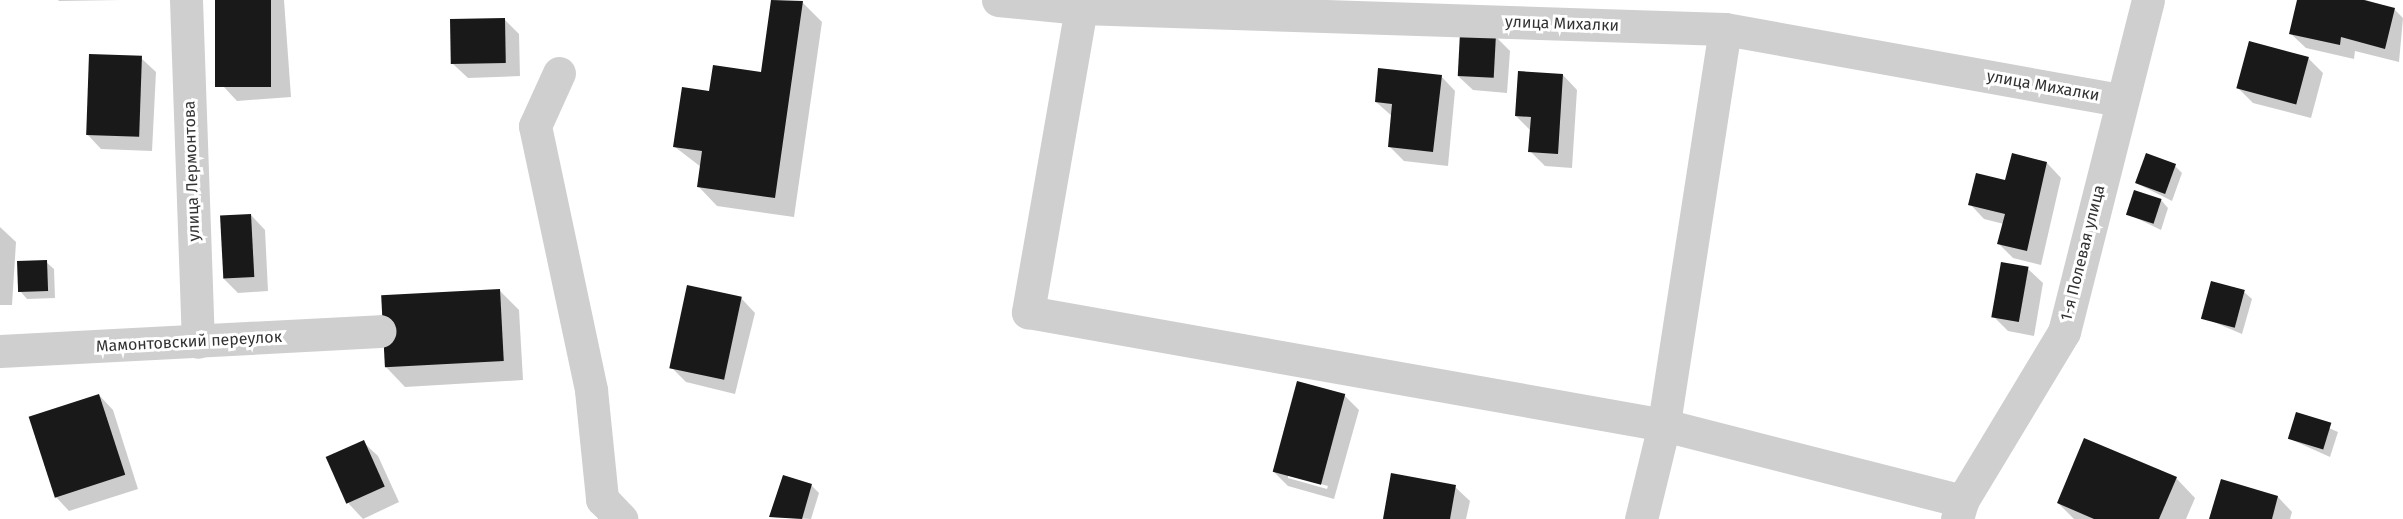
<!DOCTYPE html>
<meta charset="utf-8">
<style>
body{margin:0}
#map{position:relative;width:2403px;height:519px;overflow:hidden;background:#fff;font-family:"Fira Sans",sans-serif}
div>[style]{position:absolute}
.shadow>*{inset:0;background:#0003}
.building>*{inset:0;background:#191919;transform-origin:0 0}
.minor>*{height:33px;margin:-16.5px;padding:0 16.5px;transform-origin:16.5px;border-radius:16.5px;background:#cfcfcf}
span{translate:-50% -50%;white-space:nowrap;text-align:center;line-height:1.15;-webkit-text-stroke:6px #fff;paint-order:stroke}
.street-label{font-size:16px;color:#323232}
</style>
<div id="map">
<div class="shadow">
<div style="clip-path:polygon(58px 0,121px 0,59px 1px)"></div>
<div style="clip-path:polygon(217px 0,284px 0,291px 97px,237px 101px,223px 86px)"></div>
<div style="clip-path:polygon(773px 0,803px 3px,822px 22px,794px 217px,717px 206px,698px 186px,701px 167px,675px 147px,710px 93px,762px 74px)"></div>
<div style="clip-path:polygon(2298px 0,2366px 0,2394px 9px,2403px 18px,2399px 62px,2355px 51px,2354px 59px,2306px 48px,2291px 34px)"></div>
<div style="clip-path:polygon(504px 19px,519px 34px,520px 76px,468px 78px,453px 64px)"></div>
<div style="clip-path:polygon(1496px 37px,1510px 51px,1507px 93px,1473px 90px,1458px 76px)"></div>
<div style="clip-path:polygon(141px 58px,156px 72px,152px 151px,101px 149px,87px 134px)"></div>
<div style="clip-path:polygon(2308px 58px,2323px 73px,2311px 118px,2253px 103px,2238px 88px)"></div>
<div style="clip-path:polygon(1563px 75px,1577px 90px,1572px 168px,1545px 166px,1530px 151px,1531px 131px,1516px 116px)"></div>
<div style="clip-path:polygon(1441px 76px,1455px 91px,1448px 166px,1404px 161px,1390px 147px,1393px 117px,1376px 102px)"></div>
<div style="clip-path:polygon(2047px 163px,2061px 178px,2041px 265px,2013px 258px,1999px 244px,2004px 224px,1984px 219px,1970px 204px)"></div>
<div style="clip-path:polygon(2175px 166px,2182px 173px,2172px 201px,2136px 183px)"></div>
<div style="clip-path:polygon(2161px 200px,2168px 208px,2161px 230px,2128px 214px)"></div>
<div style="clip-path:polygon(251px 215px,265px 230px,268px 291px,238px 293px,223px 278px)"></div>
<div style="clip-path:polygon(0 227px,16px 242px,12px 305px,0 305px)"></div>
<div style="clip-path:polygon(46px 262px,54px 269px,55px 298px,27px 299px,20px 291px)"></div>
<div style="clip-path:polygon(2028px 269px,2043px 283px,2034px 336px,2008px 331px,1994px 317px)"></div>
<div style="clip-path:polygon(499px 290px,519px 310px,523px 380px,405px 387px,386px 367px)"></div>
<div style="clip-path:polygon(2244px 292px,2252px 299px,2242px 334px,2202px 317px)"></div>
<div style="clip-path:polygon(741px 298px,755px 313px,735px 394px,686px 382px,671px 367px)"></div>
<div style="clip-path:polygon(99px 395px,113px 410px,138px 489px,69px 511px,55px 496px)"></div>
<div style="clip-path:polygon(evenodd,1344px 395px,1359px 410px,1334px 499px,1288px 486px,1273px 471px,1344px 395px,1288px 475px,1328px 486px,1327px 489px,1288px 478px,1288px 475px)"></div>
<div style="clip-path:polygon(2297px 414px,2338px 432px,2330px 457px,2290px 439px)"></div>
<div style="clip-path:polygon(363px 442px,378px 456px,399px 502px,363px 519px,349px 504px)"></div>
<div style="clip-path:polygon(2176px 478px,2195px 498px,2186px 519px,2074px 519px,2058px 503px)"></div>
<div style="clip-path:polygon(811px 485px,819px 493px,811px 519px,771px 517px)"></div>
<div style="clip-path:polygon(1455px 487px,1470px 501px,1466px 519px,1384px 519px)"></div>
<div style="clip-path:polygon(2278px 497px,2292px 512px,2290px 519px,2211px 519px)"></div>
</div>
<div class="building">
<div style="left:215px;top:0;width:56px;height:87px"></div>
<div style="clip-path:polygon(771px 0,803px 1px,775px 198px,697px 187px,702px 151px,673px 147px,682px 87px,709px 91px,713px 65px,761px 72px)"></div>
<div style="clip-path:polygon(2297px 0,2364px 0,2395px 8px,2385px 49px,2341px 37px,2340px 45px,2289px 34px)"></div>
<div style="left:505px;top:18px;width:45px;height:55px;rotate:89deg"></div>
<div style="left:1460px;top:33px;width:36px;height:43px;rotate:3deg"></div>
<div style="left:2249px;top:41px;width:62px;height:49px;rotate:15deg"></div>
<div style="left:89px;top:54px;width:53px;height:81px;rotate:2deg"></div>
<div style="clip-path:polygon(1378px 68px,1442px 75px,1433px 152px,1388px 147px,1392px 104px,1375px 102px)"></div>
<div style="clip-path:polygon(1518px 71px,1563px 74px,1558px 154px,1528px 152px,1531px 117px,1515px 116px)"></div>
<div style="clip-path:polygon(2012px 153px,2047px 162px,2027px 251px,1997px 244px,2005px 214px,1968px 205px,1976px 173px,2005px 180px)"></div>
<div style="left:2146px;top:153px;width:32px;height:32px;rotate:20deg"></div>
<div style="left:2134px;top:190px;width:29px;height:26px;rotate:18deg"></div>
<div style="left:251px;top:214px;width:63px;height:31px;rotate:87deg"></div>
<div style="left:47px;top:260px;width:31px;height:30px;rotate:88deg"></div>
<div style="left:2001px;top:262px;width:28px;height:56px;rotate:10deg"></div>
<div style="left:2211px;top:281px;width:35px;height:39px;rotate:15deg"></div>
<div style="left:687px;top:285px;width:56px;height:85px;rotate:12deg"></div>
<div style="left:500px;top:289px;width:72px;height:119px;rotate:87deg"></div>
<div style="left:1297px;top:381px;width:50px;height:94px;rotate:15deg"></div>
<div style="left:99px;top:394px;width:85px;height:74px;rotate:72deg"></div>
<div style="left:2296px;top:412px;width:37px;height:28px;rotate:17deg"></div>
<div style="clip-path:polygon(2084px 438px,2177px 477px,2159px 519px,2094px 519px,2057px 503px)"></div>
<div style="left:364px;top:440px;width:51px;height:42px;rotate:66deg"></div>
<div style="clip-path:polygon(1391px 473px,1456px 485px,1450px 519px,1383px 519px)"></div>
<div style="clip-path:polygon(783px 475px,812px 484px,802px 519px,769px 517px)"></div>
<div style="clip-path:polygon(2221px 479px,2278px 496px,2272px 519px,2209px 519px)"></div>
</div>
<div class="minor">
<div style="left:186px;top:0;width:342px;rotate:88deg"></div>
<div style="left:998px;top:0;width:83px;rotate:5.5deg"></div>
<div style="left:1081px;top:8px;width:644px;rotate:1.87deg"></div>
<div style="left:1725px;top:29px;width:401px;rotate:10.2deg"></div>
<div style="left:1081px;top:8px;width:309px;rotate:99.9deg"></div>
<div style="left:1028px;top:312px;width:646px;rotate:10.07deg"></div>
<div style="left:1664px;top:425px;width:97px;rotate:103.7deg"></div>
<div style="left:1725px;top:29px;width:401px;rotate:98.8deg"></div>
<div style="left:1664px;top:425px;width:308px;rotate:14.3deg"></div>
<div style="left:559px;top:73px;width:58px;rotate:114.4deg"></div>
<div style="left:535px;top:126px;width:270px;rotate:78deg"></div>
<div style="left:591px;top:390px;width:110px;rotate:84.2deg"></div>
<div style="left:602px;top:499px;width:28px;rotate:46deg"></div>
<div style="left:0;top:351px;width:380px;rotate:-3deg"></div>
<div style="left:1957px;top:519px;width:19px;rotate:-74deg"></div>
<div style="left:1962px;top:501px;width:197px;rotate:-58.9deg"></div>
<div style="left:2064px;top:332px;width:342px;rotate:-75.8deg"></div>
</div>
<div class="street-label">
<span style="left:1562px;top:24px;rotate:2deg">улица Михалки</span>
<span style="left:2043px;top:86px;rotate:10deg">улица Михалки</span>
<span style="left:192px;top:171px;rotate:-92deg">улица Лермонтова</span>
<span style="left:2083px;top:253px;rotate:-76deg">1-я Полевая улица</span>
<span style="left:189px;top:342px;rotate:-3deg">Мамонтовский переулок</span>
</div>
</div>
